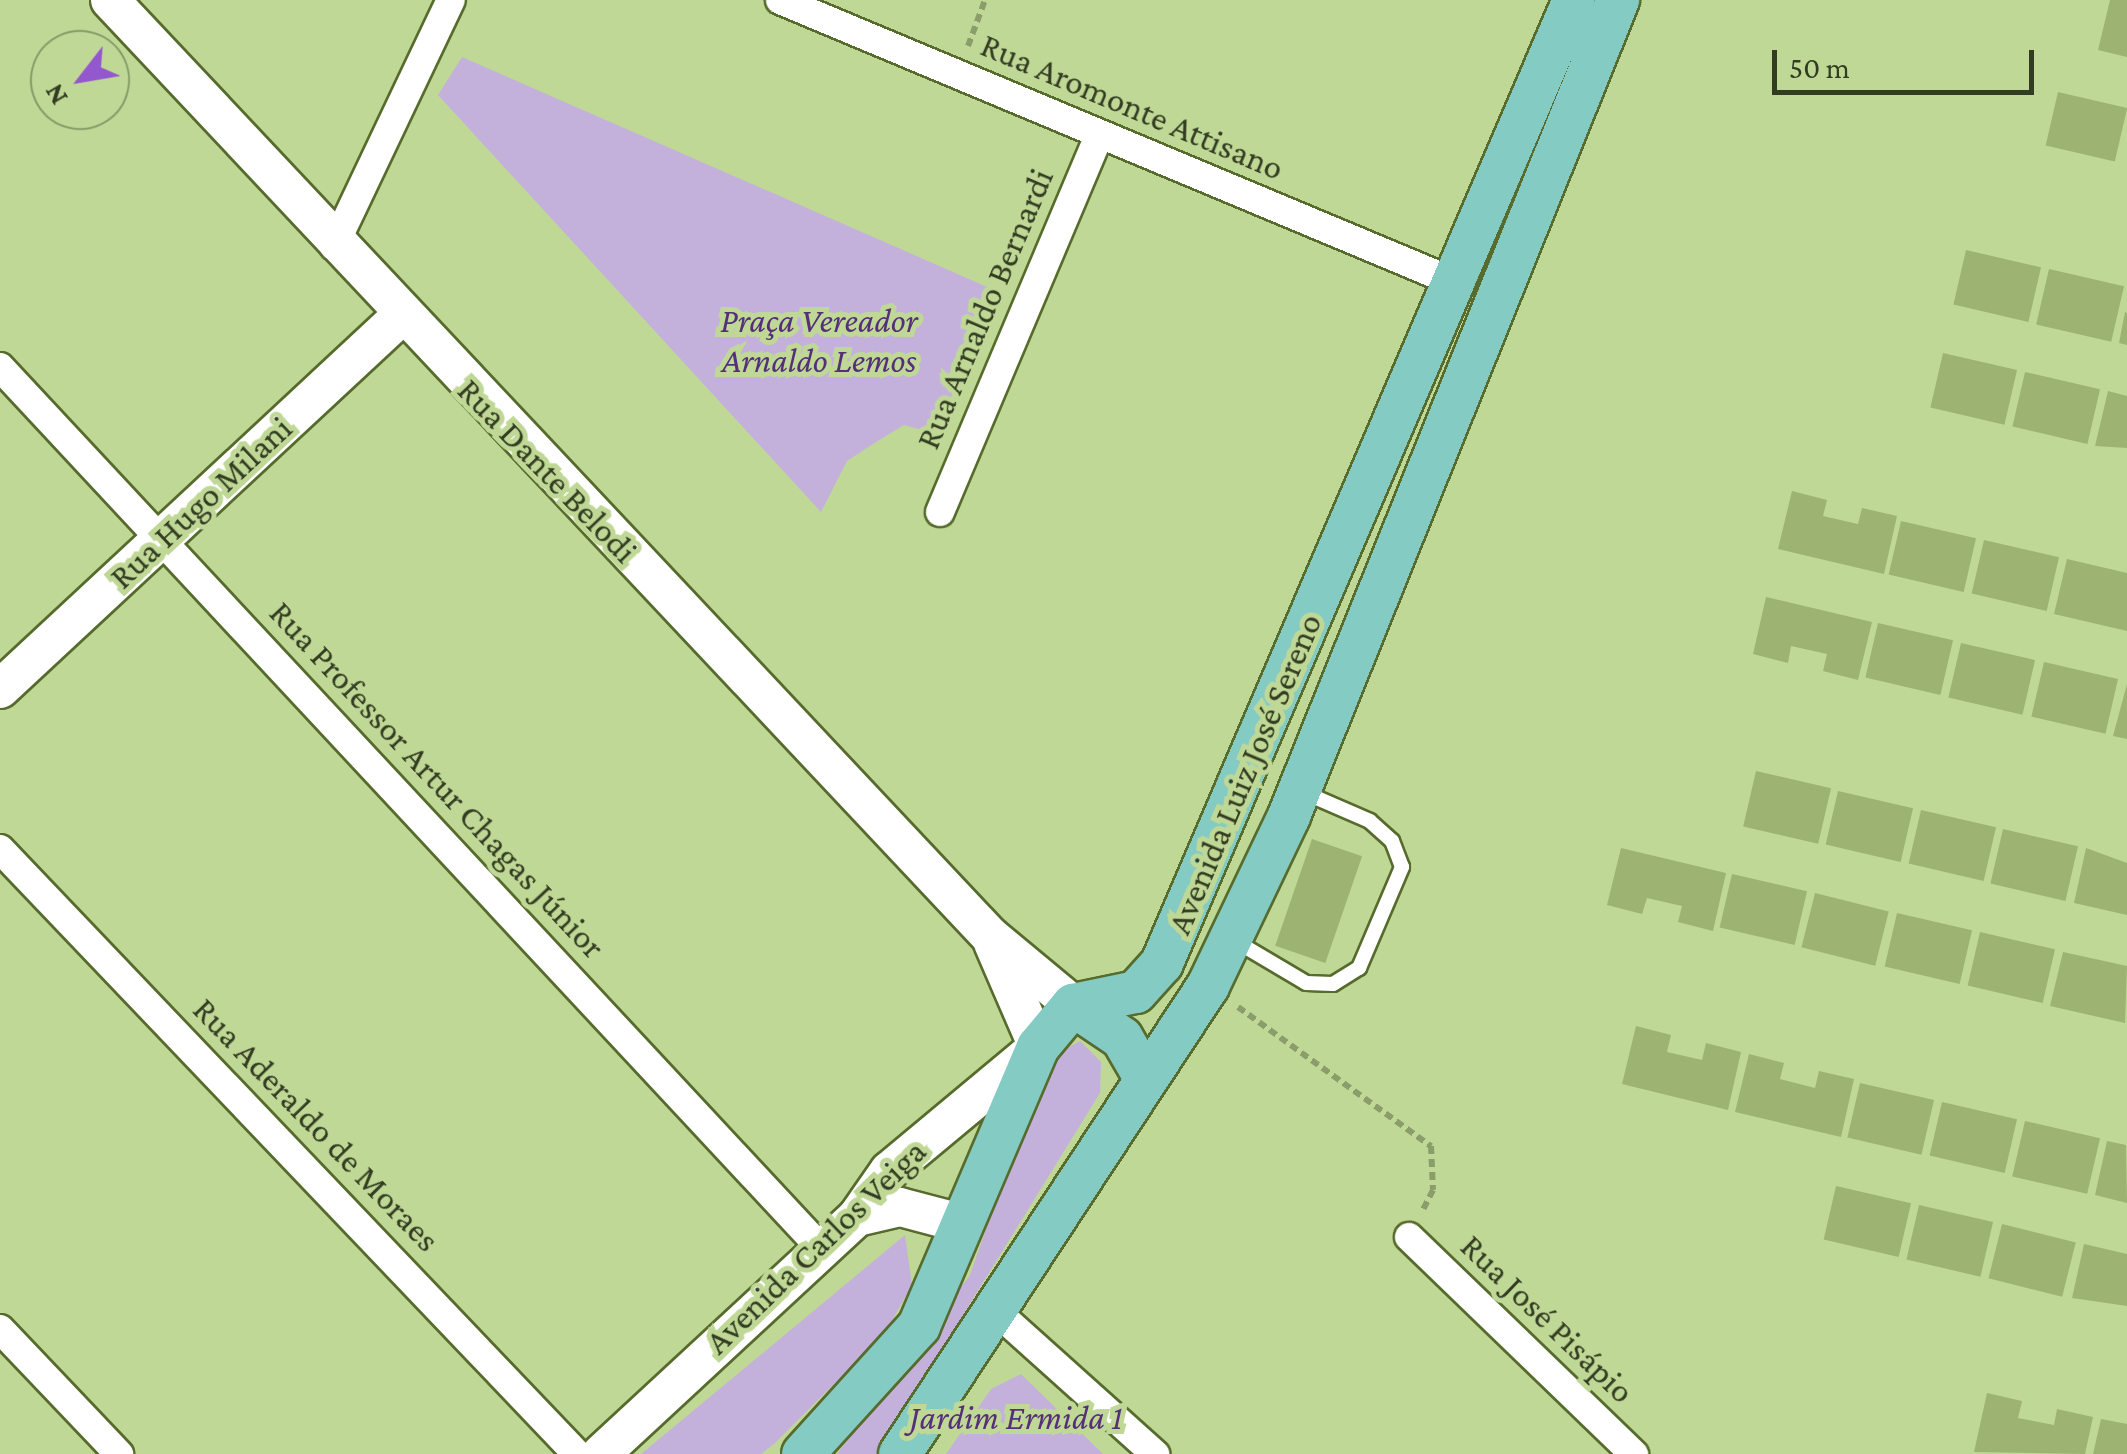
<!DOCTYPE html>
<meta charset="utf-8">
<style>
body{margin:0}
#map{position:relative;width:2127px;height:1454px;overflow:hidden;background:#c0d896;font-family:"Crimson Pro",serif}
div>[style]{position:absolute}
.green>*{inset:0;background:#c3b1dc}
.building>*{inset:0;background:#9cb372;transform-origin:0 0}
.path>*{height:6px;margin-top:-3px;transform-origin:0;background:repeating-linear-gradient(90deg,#8a9d6a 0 8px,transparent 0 13px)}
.roads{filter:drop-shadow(2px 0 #566b2c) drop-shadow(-2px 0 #566b2c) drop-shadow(0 2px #566b2c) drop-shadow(0 -2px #566b2c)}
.lane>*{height:14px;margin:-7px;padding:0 7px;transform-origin:7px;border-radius:7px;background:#fff}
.street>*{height:28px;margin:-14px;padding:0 14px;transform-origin:14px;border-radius:14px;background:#fff}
.secondary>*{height:38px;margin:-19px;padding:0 19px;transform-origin:19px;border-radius:19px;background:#fff}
.primary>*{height:42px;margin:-21px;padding:0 21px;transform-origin:21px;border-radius:21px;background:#83cbc3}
span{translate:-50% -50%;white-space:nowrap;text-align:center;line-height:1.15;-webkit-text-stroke:10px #c0d896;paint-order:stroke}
.street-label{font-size:35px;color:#323c21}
.park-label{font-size:35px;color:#553079;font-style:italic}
.north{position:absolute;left:30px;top:30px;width:100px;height:100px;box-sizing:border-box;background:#c0d896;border:2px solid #879a67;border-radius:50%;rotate:239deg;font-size:28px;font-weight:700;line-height:40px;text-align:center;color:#323c21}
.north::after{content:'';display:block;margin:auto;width:35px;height:45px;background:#9357ce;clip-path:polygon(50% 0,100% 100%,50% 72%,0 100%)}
.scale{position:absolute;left:1772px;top:50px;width:262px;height:45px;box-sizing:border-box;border:5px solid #323c21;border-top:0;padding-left:12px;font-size:30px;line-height:35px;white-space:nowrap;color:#323c21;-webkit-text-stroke:8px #c0d896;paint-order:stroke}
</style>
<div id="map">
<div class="green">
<div style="clip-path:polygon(462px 57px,1001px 293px,940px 435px,904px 425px,876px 442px,847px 461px,821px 512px,438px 95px)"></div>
<div style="clip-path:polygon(1080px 1041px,1101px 1062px,1100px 1093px,877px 1454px,837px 1454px,970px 1275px,1045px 1060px)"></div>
<div style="clip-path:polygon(905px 1235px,912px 1285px,885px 1333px,775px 1443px,761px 1454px,641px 1454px)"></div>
<div style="clip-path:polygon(1021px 1374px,1103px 1454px,946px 1454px,991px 1389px)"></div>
</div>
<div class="building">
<div style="clip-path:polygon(2110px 0,2127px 0,2127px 57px,2098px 50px)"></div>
<div style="left:2058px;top:92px;width:71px;height:55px;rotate:13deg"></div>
<div style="left:1966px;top:250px;width:77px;height:56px;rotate:13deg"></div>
<div style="left:2049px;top:269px;width:77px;height:57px;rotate:13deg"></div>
<div style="clip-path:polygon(2125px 312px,2127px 313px,2127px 345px,2119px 343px)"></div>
<div style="left:1943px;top:353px;width:76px;height:56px;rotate:13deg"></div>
<div style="left:2025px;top:372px;width:77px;height:56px;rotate:13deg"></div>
<div style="clip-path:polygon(2108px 391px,2127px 396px,2127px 448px,2095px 446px)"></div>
<div style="clip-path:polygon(1792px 491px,1827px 500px,1823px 516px,1858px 524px,1862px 508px,1897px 516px,1884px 574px,1778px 549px)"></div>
<div style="left:1901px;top:521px;width:77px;height:55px;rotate:13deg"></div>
<div style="left:1984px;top:540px;width:77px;height:55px;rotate:13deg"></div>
<div style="clip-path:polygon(2067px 559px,2127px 573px,2127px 631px,2054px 614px)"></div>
<div style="clip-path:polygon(1766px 597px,1872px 622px,1858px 680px,1823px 671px,1827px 654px,1791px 646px,1788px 663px,1753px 654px)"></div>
<div style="left:1878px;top:623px;width:77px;height:56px;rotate:13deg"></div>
<div style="left:1961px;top:643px;width:76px;height:56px;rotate:13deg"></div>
<div style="left:2044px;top:662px;width:76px;height:56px;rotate:13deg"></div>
<div style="clip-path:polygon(2127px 684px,2127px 739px,2113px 736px)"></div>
<div style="left:1756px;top:771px;width:77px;height:57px;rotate:13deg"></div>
<div style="left:1838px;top:791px;width:77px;height:55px;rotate:13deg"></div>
<div style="left:1921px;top:810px;width:77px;height:55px;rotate:13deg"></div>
<div style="left:2003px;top:829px;width:77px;height:56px;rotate:13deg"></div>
<div style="left:1312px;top:839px;width:53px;height:113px;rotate:19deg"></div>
<div style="clip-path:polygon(1621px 848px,1726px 873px,1713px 931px,1678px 922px,1682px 906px,1647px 898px,1642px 914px,1607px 905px)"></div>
<div style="clip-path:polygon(2086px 848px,2127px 863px,2127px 915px,2074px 903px)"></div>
<div style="left:1732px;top:874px;width:77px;height:55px;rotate:13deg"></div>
<div style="left:1815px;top:893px;width:76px;height:56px;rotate:14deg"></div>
<div style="left:1897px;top:913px;width:77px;height:55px;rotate:13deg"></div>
<div style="left:1980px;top:932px;width:77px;height:55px;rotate:13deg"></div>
<div style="clip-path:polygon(2063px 952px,2127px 966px,2125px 1023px,2050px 1006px)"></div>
<div style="clip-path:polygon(1636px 1026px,1671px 1035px,1667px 1052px,1702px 1060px,1706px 1043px,1741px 1052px,1728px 1110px,1622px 1084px)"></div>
<div style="clip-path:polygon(1749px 1054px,1784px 1063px,1780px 1079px,1815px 1088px,1819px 1071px,1854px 1079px,1841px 1137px,1735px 1112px)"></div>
<div style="left:1860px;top:1083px;width:76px;height:56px;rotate:13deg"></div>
<div style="left:1942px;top:1102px;width:77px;height:55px;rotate:13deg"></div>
<div style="left:2025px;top:1121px;width:77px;height:57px;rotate:13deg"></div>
<div style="clip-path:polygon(2107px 1141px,2126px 1145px,2127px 1203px,2095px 1195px)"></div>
<div style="left:1836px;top:1186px;width:77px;height:55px;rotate:13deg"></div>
<div style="left:1919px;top:1205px;width:76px;height:56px;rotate:13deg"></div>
<div style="left:2002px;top:1224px;width:76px;height:56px;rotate:14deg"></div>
<div style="clip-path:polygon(2084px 1244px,2127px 1254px,2127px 1306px,2072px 1298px)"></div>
<div style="clip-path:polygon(1987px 1393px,2022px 1401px,2018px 1418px,2054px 1425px,2057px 1409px,2093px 1417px,2085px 1454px,1974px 1452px)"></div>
<div style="clip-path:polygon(2101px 1419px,2127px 1424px,2127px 1454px,2093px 1454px)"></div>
</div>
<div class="path">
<div style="left:968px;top:46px;width:49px;rotate:-69.7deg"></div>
<div style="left:1238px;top:1007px;width:238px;rotate:35.8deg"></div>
<div style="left:1431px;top:1146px;width:44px;rotate:87.4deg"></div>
<div style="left:1433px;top:1190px;width:25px;rotate:117deg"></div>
</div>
<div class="roads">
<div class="lane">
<div style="left:1237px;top:942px;width:80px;rotate:30.7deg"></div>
<div style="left:1306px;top:983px;width:27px;rotate:2deg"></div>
<div style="left:1333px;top:984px;width:31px;rotate:-32deg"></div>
<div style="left:1359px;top:968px;width:110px;rotate:-66.9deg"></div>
<div style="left:1402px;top:867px;width:28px;rotate:-111deg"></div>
<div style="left:1392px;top:841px;width:30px;rotate:-138deg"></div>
<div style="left:1370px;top:821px;width:73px;rotate:-156.6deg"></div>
</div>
<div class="street">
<div style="left:780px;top:0;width:731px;rotate:22.7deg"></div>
<div style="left:334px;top:246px;width:272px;rotate:-64.6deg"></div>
<div style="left:0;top:367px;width:1200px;rotate:47.03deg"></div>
<div style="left:940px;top:512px;width:410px;rotate:-67.1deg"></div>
<div style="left:0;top:849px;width:836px;rotate:46.36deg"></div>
<div style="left:1409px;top:1237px;width:313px;rotate:44deg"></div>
<div style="left:999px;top:1314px;width:210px;rotate:41.9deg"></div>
<div style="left:0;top:1329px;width:173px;rotate:46.4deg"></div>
</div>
<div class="secondary">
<div style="left:110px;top:0;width:1285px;rotate:46.77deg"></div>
<div style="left:990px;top:936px;width:108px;rotate:39.7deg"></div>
<div style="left:0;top:689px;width:548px;rotate:-42.93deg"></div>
<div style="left:857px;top:1217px;width:44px;rotate:-13.1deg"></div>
<div style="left:900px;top:1207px;width:66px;rotate:14.9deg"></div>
<div style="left:601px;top:1454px;width:349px;rotate:-42.8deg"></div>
<div style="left:857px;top:1217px;width:56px;rotate:-55.2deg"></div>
<div style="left:889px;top:1171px;width:194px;rotate:-39.8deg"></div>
<div style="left:1038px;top:1047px;width:113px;rotate:-113.4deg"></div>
</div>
<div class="primary">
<div style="left:1073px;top:1005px;width:59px;rotate:34deg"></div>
<div style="left:1122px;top:1038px;width:44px;rotate:59.9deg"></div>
<div style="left:803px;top:1454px;width:173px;rotate:-47.8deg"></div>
<div style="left:919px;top:1326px;width:303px;rotate:-66.9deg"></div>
<div style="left:1038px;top:1047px;width:55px;rotate:-50.2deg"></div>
<div style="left:1073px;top:1005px;width:64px;rotate:-11.7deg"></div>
<div style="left:1136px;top:992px;width:39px;rotate:-48deg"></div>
<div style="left:1162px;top:963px;width:1047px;rotate:-66.84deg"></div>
<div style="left:900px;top:1454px;width:560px;rotate:-56.65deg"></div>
<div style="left:1208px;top:986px;width:188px;rotate:-64.5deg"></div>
<div style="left:1289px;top:816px;width:880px;rotate:-68.04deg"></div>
</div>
</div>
<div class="street-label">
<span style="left:1132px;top:107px;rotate:23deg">Rua Aromonte Attisano</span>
<span style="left:985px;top:309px;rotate:-67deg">Rua Arnaldo Bernardi</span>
<span style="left:547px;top:471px;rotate:46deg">Rua Dante Belodi</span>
<span style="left:201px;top:503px;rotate:-43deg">Rua Hugo Milani</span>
<span style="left:1245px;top:774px;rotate:-67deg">Avenida Luiz José Sereno</span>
<span style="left:437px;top:780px;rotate:47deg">Rua Professor Artur Chagas Júnior</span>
<span style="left:316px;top:1125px;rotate:46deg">Rua Aderaldo de Moraes</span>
<span style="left:816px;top:1247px;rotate:-44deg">Avenida Carlos Veiga</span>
<span style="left:1547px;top:1319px;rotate:44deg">Rua José Pisápio</span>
</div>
<div class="park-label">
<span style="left:819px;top:341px">Praça Vereador<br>Arnaldo Lemos</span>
<span style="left:1016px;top:1418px">Jardim Ermida 1</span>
</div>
<div class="north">N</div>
<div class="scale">50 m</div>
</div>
